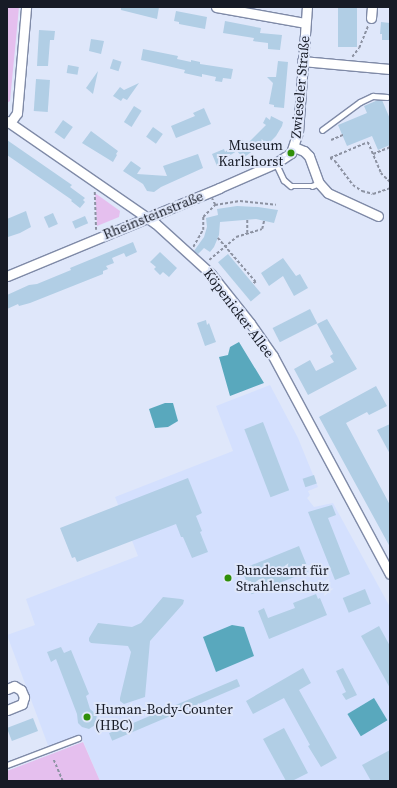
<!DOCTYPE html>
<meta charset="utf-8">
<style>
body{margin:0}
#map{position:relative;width:397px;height:788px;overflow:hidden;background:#dfe7fa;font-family:"Source Serif 4",serif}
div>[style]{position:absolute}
.built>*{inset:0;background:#d4e0fe}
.green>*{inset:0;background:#e5bfee}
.water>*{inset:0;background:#59a8bd;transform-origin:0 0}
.building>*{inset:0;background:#b1cee5;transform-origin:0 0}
.path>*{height:1.5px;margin-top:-0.75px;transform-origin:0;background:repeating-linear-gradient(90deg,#8c92a2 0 3px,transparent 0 5px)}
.roads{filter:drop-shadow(1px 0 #7f8aa7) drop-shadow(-1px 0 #7f8aa7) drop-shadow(0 1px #7f8aa7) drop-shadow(0 -1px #7f8aa7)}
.lane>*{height:4.5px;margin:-2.25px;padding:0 2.25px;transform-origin:2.25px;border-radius:2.25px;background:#fff}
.street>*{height:9px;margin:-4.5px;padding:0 4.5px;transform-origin:4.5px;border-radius:4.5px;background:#fff}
.dots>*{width:11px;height:11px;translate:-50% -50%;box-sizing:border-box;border:2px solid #dfe7fa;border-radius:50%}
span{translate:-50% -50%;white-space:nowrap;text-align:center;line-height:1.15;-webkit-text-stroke:4px #dfe7fa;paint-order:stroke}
.street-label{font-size:14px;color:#171b26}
.poi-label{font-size:14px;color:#171b26}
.right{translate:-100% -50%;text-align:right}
.left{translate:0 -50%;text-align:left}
.frame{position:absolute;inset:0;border:8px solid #171b26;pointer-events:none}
</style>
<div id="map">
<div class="built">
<div style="clip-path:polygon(270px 385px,298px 438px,318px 487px,308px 491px,310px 495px,307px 498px,314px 507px,333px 503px,390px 607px,390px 781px,100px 781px,81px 736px,49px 748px,7px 635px,35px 625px,26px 599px,138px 556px,115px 497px,233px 451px,216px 406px)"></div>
</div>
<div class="green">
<div style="clip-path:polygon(7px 7px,19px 7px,10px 101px,7px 103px)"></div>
<div style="clip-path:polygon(95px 193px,120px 211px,119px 217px,97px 226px)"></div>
<div style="clip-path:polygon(83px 742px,100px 781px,7px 781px,7px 771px)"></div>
</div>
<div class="water">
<div style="clip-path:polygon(239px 342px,264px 383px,230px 396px,219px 357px,228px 355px,230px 347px)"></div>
<div style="clip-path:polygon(165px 403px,173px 403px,178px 421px,168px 427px,155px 428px,149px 409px)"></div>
<div style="clip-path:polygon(232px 625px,244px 627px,254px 656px,216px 672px,203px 637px)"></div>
<div style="left:374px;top:698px;width:26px;height:31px;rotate:59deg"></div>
</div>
<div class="building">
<div style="clip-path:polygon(121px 7px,159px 7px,157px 19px,121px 10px)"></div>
<div style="left:338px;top:7px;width:19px;height:40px"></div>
<div style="clip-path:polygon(176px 11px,207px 17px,205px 29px,179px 24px,179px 22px,174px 21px)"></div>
<div style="clip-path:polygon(225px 21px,261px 28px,260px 33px,282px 35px,280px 50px,268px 49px,268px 43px,253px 41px,254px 38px,223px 33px)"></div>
<div style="clip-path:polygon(381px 22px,390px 23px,390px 40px,382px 40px,382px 34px,380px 34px)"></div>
<div style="clip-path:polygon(39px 30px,55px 31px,54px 40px,50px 40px,48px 66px,37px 66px)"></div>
<div style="clip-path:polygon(91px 39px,104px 41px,101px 54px,89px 51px)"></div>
<div style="clip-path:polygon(143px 49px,178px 56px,177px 59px,191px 62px,191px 60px,200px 62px,200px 64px,233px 69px,231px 79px,223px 78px,222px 82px,215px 81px,216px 77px,202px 74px,202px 77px,184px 73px,185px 70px,141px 60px)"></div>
<div style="left:113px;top:59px;width:9px;height:10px;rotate:18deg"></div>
<div style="clip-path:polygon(278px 61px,288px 62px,284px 108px,274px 107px,274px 105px,269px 104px,273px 83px,267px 77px,276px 77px)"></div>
<div style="left:68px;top:65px;width:11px;height:8px;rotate:10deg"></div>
<div style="clip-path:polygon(98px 71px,93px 94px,86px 88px)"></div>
<div style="left:36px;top:79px;width:14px;height:32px;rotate:4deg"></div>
<div style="clip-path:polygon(139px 83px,127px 100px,123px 98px,121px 101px,113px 96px,120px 87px,124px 90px)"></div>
<div style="clip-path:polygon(378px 100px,382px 100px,390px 119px,390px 145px,378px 150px,372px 136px,347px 146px,338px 125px,367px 113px,364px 106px)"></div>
<div style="left:134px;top:106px;width:9px;height:19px;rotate:32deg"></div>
<div style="clip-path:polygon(204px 108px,211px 124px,176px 138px,171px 126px,195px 116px,193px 113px)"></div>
<div style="clip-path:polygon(271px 116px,283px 122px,282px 126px,276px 136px,264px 148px,261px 145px,243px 158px,237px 151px,227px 157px,228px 163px,217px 166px,212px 154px,224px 149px,225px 152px,241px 139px,247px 144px,266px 125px,263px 123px,266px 117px,270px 120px)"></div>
<div style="left:63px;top:120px;width:12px;height:15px;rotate:35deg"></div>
<div style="left:153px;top:127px;width:12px;height:12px;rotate:35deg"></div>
<div style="clip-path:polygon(91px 131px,118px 151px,116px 154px,117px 155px,113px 162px,82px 143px)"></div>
<div style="clip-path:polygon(7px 140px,72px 185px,70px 187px,85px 198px,83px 200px,85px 202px,80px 208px,71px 201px,72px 200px,7px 155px)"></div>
<div style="clip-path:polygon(198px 154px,203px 168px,161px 187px,154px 192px,147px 191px,143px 184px,123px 171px,131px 161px,141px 168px,137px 174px,167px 176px,163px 166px)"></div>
<div style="clip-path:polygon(237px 206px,258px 207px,278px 210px,274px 223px,256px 219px,220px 222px,219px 235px,214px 247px,210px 252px,204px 248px,198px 254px,194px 251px,204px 237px,207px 227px,206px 218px,218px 215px,217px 209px)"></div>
<div style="clip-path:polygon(26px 211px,31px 227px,20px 233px,8px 237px,7px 219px)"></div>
<div style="left:53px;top:213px;width:12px;height:10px;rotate:66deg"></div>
<div style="left:85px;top:216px;width:8px;height:14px;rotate:67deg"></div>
<div style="clip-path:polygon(133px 242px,137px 252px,126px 257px,124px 253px,112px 258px,114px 263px,106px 266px,108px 269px,103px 271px,103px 274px,30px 303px,19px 306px,18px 304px,7px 309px,7px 295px,29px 285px,37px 284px,71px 270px,70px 268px)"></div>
<div style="clip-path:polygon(160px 252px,177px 268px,169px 277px,163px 272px,160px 275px,154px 269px,156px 267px,150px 262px)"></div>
<div style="left:228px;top:254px;width:51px;height:13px;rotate:50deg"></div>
<div style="clip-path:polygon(283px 258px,296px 276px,300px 274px,308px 288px,294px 296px,283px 276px,269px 286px,261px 273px)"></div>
<div style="left:310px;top:309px;width:16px;height:42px;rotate:63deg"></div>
<div style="clip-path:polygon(327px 319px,357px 369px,308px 395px,294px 369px,310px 360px,316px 371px,334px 362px,330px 356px,333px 354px,317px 324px)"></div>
<div style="clip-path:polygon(206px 320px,207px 325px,209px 323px,216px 342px,205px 346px,197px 323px)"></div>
<div style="clip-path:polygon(376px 386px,387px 406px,369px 415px,367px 412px,346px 423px,390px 505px,390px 547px,319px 417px)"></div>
<div style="left:263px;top:422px;width:73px;height:20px;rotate:69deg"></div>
<div style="clip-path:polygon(390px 424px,390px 454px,377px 430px)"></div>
<div style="left:314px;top:475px;width:9px;height:12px;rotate:72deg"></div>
<div style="clip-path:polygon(188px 478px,202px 513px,196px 516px,202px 531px,200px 532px,208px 552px,192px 558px,183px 537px,181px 537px,176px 524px,77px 562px,75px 557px,72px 558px,60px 528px)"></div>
<div style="clip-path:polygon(332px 505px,336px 515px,328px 518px,350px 574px,335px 580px,308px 512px)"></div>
<div style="left:299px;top:546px;width:27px;height:62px;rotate:68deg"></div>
<div style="left:365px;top:589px;width:16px;height:24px;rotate:68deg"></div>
<div style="clip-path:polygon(316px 594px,318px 599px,320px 598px,327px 615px,269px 639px,258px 611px,264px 608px,268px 618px,295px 608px,293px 603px)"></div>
<div style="clip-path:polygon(163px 597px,181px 599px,184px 600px,183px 604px,150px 641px,145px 697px,124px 704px,120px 701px,120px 698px,131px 652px,128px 646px,91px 643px,89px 641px,89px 638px,98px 623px,132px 627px,141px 623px)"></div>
<div style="clip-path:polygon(379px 626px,390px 646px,390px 688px,361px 636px)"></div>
<div style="clip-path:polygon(61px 647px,64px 653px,71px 650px,89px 694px,86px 696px,90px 709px,97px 715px,95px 725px,89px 729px,82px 727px,78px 723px,77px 714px,56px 659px,51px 662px,47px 652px)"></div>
<div style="clip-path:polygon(303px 668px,311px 683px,299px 690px,337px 758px,321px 767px,308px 746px,310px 745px,284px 698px,253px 714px,246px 701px)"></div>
<div style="clip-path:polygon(343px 668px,357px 695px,346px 700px,342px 694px,346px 692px,336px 671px)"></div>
<div style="left:237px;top:679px;width:8px;height:139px;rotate:67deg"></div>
<div style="left:33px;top:718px;width:14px;height:28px;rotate:69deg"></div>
<div style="clip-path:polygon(284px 728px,308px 773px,292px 781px,286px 781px,263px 739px)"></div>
<div style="clip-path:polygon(390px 750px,390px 781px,371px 781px,362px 765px)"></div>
</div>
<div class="path">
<div style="left:352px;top:57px;width:11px;rotate:-52deg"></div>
<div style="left:359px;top:48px;width:24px;rotate:-68deg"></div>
<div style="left:331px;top:140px;width:13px;rotate:-23deg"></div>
<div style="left:373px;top:154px;width:18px;rotate:-22deg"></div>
<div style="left:330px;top:158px;width:41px;rotate:-22.8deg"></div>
<div style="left:368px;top:142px;width:34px;rotate:67deg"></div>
<div style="left:381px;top:173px;width:13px;rotate:45deg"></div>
<div style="left:330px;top:158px;width:6px;rotate:31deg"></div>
<div style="left:335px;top:161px;width:30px;rotate:53deg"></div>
<div style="left:353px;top:185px;width:11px;rotate:34deg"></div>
<div style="left:362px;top:191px;width:11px;rotate:15deg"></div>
<div style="left:373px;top:194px;width:18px;rotate:-19deg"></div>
<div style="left:95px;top:192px;width:38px;rotate:88deg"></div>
<div style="left:215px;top:205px;width:25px;rotate:-9deg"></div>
<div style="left:240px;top:201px;width:36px;rotate:6deg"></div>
<div style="left:247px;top:233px;width:14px;rotate:-90deg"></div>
<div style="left:218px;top:238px;width:58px;rotate:49.2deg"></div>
<div style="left:256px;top:282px;width:4px;rotate:146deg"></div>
<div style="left:193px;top:247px;width:20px;rotate:-60deg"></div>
<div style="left:203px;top:230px;width:13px;rotate:-90deg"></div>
<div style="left:203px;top:217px;width:17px;rotate:-45deg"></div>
<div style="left:215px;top:205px;width:7px;rotate:-117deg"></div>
<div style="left:209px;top:260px;width:35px;rotate:-40deg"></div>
<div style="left:236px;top:237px;width:27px;rotate:-17deg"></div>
<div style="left:262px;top:229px;width:9px;rotate:-77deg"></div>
<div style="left:54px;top:760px;width:23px;rotate:67deg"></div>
</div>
<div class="roads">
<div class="lane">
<div style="left:322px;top:130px;width:47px;rotate:-36.4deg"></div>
<div style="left:360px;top:102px;width:14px;rotate:-25deg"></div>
<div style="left:373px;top:96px;width:14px;rotate:4deg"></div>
<div style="left:276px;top:163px;width:19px;rotate:65deg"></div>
<div style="left:284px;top:180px;width:9px;rotate:41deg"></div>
<div style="left:291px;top:186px;width:21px"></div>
<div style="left:312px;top:186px;width:8px;rotate:-23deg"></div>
<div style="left:7px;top:765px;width:76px;rotate:-20.8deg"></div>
</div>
<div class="street">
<div style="left:216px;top:7px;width:90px;rotate:10.2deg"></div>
<div style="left:371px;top:18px;width:11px;rotate:-85deg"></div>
<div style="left:302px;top:61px;width:88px;rotate:5.2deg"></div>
<div style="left:7px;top:121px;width:180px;rotate:34.6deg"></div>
<div style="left:155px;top:223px;width:76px;rotate:42.3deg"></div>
<div style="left:211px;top:274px;width:63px;rotate:51.5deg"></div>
<div style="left:250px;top:323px;width:40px;rotate:55.1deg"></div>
<div style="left:273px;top:356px;width:247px;rotate:61.8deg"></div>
<div style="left:10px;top:123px;width:12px;rotate:-55deg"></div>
<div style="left:17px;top:113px;width:106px;rotate:-85.1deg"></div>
<div style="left:294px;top:147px;width:11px;rotate:22deg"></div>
<div style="left:304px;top:151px;width:7px;rotate:45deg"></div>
<div style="left:309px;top:156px;width:29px;rotate:70deg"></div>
<div style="left:319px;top:183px;width:13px;rotate:48deg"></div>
<div style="left:328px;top:193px;width:55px;rotate:24.7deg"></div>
<div style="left:7px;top:276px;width:230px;rotate:-22.5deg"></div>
<div style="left:219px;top:188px;width:62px;rotate:-23.7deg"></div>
<div style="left:276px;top:163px;width:18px;rotate:-34deg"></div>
<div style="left:291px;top:153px;width:22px;rotate:-72deg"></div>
<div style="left:298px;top:132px;width:125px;rotate:-85.9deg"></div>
<div style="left:7px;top:689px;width:8px;rotate:-23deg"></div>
<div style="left:14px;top:686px;width:8px;rotate:30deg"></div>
<div style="left:21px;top:690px;width:8px;rotate:67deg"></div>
<div style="left:24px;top:697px;width:7px;rotate:106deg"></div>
<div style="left:22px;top:704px;width:16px;rotate:158deg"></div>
</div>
</div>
<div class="dots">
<div style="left:291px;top:153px;background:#2f8f08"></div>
<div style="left:228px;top:578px;background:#2f8f08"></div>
<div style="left:87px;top:717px;background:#2f8f08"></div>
</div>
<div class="street-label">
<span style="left:300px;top:87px;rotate:-85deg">Zwieseler Straße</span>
<span style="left:153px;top:215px;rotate:-22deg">Rheinsteinstraße</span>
<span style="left:239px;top:313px;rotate:53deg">Köpenicker Allee</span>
</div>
<div class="poi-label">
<span class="right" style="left:283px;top:153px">Museum<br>Karlshorst</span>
<span class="left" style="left:236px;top:578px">Bundesamt für<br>Strahlenschutz</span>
<span class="left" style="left:95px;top:717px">Human-Body-Counter<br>(HBC)</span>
</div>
<div class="frame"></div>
</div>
